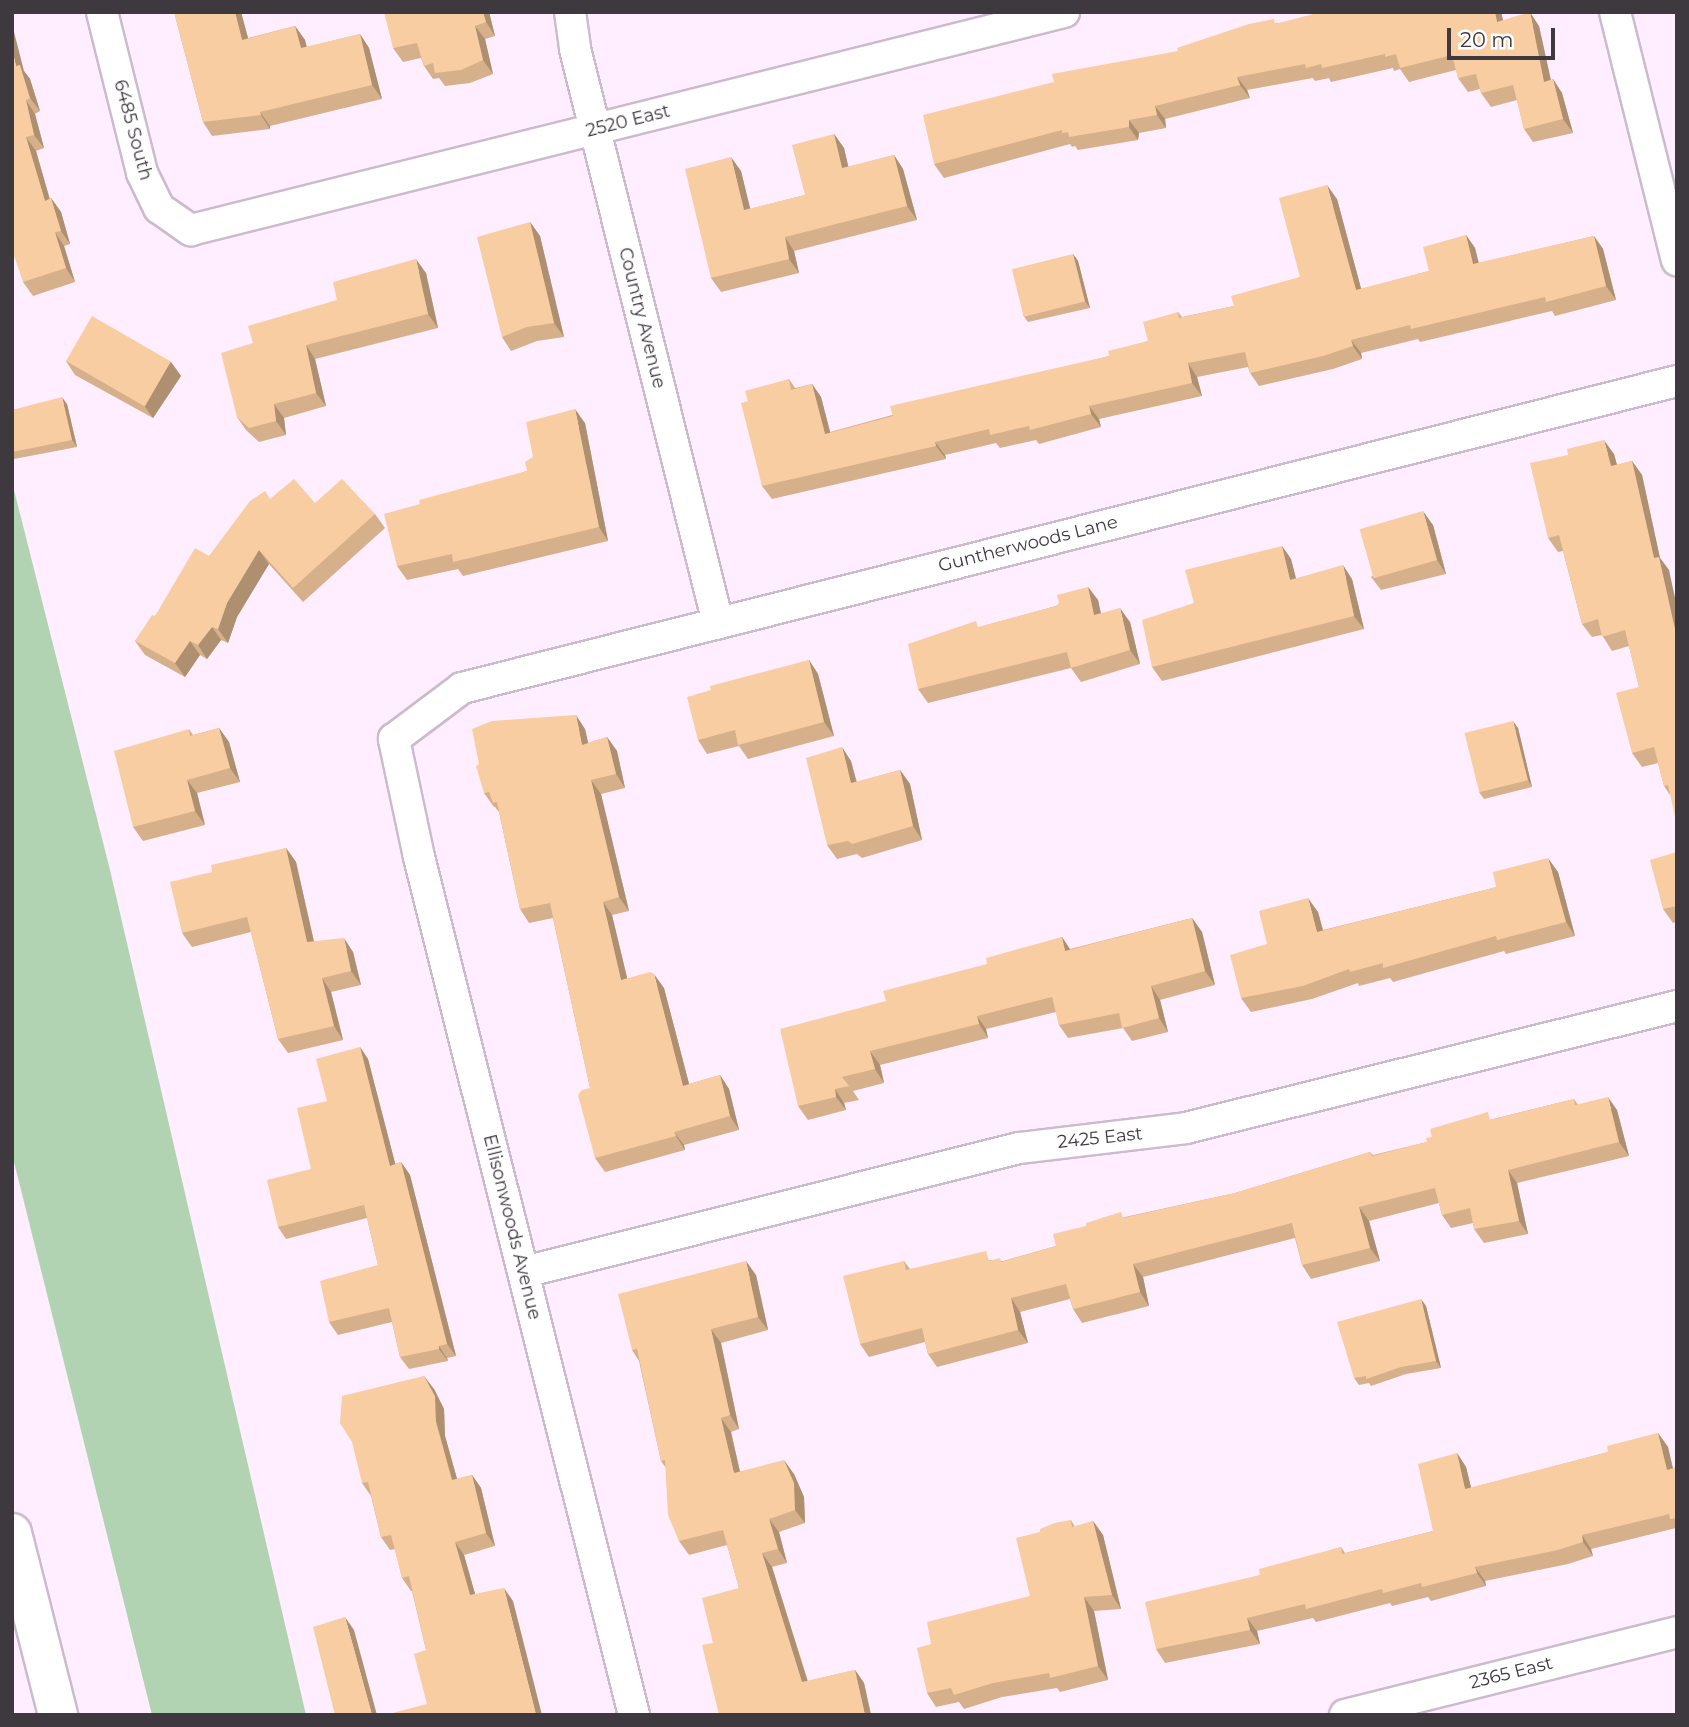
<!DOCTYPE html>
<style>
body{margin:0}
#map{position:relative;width:1689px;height:1727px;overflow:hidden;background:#feeeff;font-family:Montserrat,sans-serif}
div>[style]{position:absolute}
.green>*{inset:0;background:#b2d3b1}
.roads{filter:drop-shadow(2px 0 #cbbbcc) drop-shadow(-2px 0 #cbbbcc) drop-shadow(0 2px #cbbbcc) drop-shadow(0 -2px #cbbbcc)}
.minor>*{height:30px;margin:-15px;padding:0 15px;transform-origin:15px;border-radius:15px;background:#fff}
.motorway>*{height:38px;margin:-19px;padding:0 19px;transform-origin:19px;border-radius:19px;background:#fff}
.wall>*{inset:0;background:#d5b08a}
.shaded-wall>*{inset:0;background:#ae9071}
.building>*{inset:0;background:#f8cda1;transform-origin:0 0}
span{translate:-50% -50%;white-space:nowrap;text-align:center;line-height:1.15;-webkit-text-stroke:6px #fff;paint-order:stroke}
.street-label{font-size:18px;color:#3e383f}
.frame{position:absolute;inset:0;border:14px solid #3e383f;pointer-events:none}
.scale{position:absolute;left:1447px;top:28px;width:108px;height:32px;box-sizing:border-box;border:4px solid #3e383f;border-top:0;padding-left:9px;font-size:21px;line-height:24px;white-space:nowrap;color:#3e383f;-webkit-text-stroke:5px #fff;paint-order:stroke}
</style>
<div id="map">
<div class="green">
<div style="clip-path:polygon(12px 482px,110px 870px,306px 1715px,152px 1715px,12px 1154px)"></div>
</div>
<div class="roads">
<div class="minor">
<div style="left:102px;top:12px;width:166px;rotate:76deg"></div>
<div style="left:142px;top:173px;width:39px;rotate:64deg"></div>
<div style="left:159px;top:208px;width:39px;rotate:35deg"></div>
<div style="left:191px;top:230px;width:900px;rotate:-14.02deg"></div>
<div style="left:570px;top:12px;width:37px;rotate:82deg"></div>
<div style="left:575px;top:49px;width:592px;rotate:76.01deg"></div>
<div style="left:1615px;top:12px;width:256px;rotate:76deg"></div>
<div style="left:524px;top:1272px;width:510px;rotate:-14.06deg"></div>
<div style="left:1019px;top:1148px;width:168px;rotate:-6.8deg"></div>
<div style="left:1186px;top:1128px;width:506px;rotate:-13.95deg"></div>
<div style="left:634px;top:1715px;width:885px;rotate:-104.07deg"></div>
<div style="left:419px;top:857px;width:121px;rotate:-102deg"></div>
<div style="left:394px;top:739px;width:85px;rotate:-36.9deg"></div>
<div style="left:462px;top:688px;width:1253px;rotate:-14.18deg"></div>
<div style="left:1345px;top:1715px;width:342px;rotate:-14deg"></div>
</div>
<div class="motorway">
<div style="left:12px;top:1533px;width:188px;rotate:75.8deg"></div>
</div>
</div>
<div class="wall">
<div style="clip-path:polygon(174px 12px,241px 12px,248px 38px,295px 26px,305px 40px,307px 47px,360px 34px,369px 48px,382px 99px,270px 126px,270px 129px,212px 136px,203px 122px)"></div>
<div style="clip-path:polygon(489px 12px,495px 36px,485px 39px,493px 74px,470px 83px,445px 86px,439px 78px,433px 79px,424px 66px,421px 58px,403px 62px,393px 48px)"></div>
<div style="clip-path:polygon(1501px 12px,1503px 21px,1539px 26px,1551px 80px,1553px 79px,1562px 93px,1573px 133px,1533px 142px,1524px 129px,1517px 100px,1491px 107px,1481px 93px,1480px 89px,1468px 92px,1458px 78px,1456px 70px,1409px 82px,1400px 69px,1394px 71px,1393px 68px,1331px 82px,1329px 78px,1315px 81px,1313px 78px,1247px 90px,1250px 98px,1165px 119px,1166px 128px,1139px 133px,1138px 140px,1078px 150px,1075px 146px,1072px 147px,1070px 144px,944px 178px,934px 164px,1178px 51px,1277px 23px)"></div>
<div style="clip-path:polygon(24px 71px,30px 79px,40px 111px,35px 114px,44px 148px,36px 151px,50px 199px,51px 198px,61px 212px,70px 244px,64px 246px,75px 282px,33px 296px,23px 282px)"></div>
<div style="clip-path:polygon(834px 134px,844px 148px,848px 167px,894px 155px,903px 169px,917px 220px,794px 251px,799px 273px,721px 292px,711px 278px,741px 171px,750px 209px,805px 195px)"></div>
<div style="clip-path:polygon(1337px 199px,1361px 289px,1429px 271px,1466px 235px,1475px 248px,1479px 263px,1594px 236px,1603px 249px,1616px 300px,1555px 316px,1552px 311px,1420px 342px,1418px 339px,1361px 353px,1362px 359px,1333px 369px,1259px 386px,1250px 373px,1248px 367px,1197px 377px,1202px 396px,1099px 419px,1101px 427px,1039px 444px,1036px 440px,1000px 448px,996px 443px,945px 455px,946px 459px,772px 499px,762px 486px,748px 401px,789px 379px,795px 388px,812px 384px,821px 397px,830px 432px,1109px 356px,1148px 341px,1178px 312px,1182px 317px,1234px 306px,1300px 277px)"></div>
<div style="clip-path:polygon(530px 222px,540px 236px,564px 337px,537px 341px,511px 351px,502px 337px)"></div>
<div style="clip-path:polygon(1073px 254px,1078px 261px,1090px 308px,1028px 322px,1023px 315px)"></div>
<div style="clip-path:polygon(426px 273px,438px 328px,315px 359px,326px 406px,284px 418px,286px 435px,259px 442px,246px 430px,237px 417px,253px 343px,337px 300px)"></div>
<div style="clip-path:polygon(66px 361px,171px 362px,181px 376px,153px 418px,75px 375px)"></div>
<div style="clip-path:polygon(67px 404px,77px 447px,14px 459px,12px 457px,12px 410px)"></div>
<div style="clip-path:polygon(585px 423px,608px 541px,463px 576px,458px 569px,407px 580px,397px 566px,420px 504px,527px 471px,533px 457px)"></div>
<div style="clip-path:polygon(1614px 454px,1617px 465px,1632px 461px,1642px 475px,1660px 558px,1669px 570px,1670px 795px,1664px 786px,1658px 763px,1642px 767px,1632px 753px,1639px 687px,1629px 646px,1612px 651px,1602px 635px,1592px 637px,1582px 624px,1563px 551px,1558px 552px,1548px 538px,1568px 455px)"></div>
<div style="clip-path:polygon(270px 499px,315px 503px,375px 514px,385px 528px,303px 602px,269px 564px,237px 617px,228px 643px,221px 640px,207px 659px,200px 655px,185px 677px,145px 655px,135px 641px,155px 616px,209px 556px)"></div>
<div style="clip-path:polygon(1433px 525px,1446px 574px,1381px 590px,1371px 577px)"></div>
<div style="clip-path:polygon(1282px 546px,1291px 559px,1296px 579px,1352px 579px,1364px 629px,1162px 681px,1152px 667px,1194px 603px)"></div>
<div style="clip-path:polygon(1088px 587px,1098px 600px,1101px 613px,1130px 622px,1140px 664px,1081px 682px,1071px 668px,928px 703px,918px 689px,980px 627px,1056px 606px)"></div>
<div style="clip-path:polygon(809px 660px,818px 674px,834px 736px,748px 759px,739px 746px,707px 754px,698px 740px,711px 690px)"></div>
<div style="clip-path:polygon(219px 728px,229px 742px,240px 782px,197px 793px,205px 825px,143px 841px,133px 827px,189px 729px,193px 735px)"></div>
<div style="clip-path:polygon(1518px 728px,1532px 787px,1484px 799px,1479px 792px)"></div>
<div style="clip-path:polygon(585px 729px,588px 743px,607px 737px,617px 751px,625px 788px,601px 794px,629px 911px,612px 915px,627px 978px,664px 988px,689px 1084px,720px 1075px,729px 1089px,739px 1130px,684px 1145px,685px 1150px,605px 1172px,595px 1158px,590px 1088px,553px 918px,529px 923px,520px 909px,499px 812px,495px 807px,494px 807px,484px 793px)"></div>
<div style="clip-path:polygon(851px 761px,857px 782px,900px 770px,910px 784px,922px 840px,862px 858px,857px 854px,837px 859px,827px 845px)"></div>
<div style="clip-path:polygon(286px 848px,296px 862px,314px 941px,353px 952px,361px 985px,331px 992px,343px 1040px,288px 1053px,278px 1039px,251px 932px,192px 947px,182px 933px,212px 872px)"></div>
<div style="clip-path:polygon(1677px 852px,1677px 922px,1673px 923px,1663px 909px)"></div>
<div style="clip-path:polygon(1558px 872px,1575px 936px,1506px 954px,1504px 951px,1393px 982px,1390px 978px,1359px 986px,1358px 983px,1312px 999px,1251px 1012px,1241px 998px,1267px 944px,1318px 912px,1323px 930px)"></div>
<div style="clip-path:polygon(1192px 918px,1202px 932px,1215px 985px,1160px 1000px,1168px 1032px,1132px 1041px,1123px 1028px,1068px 1038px,1059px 1025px,1056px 1012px,986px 1029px,988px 1038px,880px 1065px,884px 1083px,853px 1091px,859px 1100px,844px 1103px,846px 1110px,808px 1120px,798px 1106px,886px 1001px,1062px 937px,1070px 949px)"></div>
<div style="clip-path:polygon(360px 1047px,368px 1059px,395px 1164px,401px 1162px,410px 1175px,456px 1356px,447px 1358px,448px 1361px,409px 1369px,400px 1357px,392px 1322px,338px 1335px,329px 1322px,378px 1265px,367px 1218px,286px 1239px,278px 1227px,311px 1169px,327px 1101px)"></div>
<div style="clip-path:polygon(1574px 1099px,1578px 1105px,1617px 1110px,1629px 1156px,1517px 1183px,1528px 1234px,1484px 1243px,1474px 1229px,1473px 1223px,1451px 1228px,1442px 1215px,1439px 1203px,1369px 1221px,1380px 1261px,1311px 1279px,1302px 1265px,1295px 1238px,1143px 1277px,1149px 1306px,1082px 1323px,1073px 1309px,1070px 1299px,1020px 1312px,1028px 1343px,937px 1367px,928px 1354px,925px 1342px,869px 1357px,860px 1344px,904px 1261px,910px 1269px,992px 1260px,1003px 1261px,1056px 1246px,1125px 1217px,1235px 1193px,1370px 1152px,1373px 1155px,1427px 1142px,1493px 1119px)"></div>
<div style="clip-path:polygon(756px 1275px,768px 1330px,721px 1343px,739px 1429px,731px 1432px,740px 1471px,794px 1474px,804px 1497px,805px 1523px,779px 1532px,787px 1563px,772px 1567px,808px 1681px,855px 1670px,864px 1683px,871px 1715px,713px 1643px,739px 1588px,727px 1545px,689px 1555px,679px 1541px,666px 1468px,661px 1461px,639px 1361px,632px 1350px)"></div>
<div style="clip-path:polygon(1426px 1306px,1441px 1368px,1406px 1374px,1371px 1386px,1369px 1383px,1359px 1385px,1354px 1378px)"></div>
<div style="clip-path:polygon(434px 1389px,444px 1409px,445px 1436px,457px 1479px,472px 1475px,481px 1488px,495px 1546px,464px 1555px,475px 1594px,513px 1601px,427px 1704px,426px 1650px,412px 1591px,411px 1591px,402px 1578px,395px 1549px,390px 1550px,381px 1537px,371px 1496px,362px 1483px)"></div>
<div style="clip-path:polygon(1658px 1433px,1668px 1447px,1673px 1468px,1677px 1467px,1677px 1528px,1676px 1528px,1591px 1549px,1593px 1556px,1568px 1564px,1485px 1581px,1486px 1586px,1431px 1601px,1428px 1597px,1392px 1606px,1390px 1603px,1316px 1622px,1313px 1618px,1257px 1631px,1260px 1644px,1165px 1663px,1156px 1649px,1260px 1575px,1341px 1547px,1345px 1553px,1433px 1531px,1457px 1453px,1466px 1467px,1471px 1488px,1608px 1452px)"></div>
<div style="clip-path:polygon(1071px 1520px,1075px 1527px,1093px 1521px,1103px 1535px,1121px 1609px,1094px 1611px,1108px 1680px,1060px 1692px,1057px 1688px,1002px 1697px,964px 1709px,959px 1702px,936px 1707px,927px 1693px,931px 1644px,1030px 1596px,1040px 1532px)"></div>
</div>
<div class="shaded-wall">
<div style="clip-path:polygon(235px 12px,241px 12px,252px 53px,242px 40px)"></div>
<div style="clip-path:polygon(483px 12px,489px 12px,495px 36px,486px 22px)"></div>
<div style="clip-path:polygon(1495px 12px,1501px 12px,1507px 36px,1497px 22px)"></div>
<div style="clip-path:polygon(1530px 12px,1539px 26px,1554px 95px,1544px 82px)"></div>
<div style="clip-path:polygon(12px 24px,24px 71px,30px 79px,40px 111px,30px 98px,16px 66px,12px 49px)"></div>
<div style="clip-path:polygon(295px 26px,305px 40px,310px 62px,301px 48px)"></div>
<div style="clip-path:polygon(475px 26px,485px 39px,493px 74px,483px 60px)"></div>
<div style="clip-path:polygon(360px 34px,369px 48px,382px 99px,372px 85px)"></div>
<div style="clip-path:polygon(1237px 77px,1247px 90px,1250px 98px,1240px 85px)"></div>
<div style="clip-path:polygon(1553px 79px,1562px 93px,1573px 133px,1563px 119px)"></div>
<div style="clip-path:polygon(26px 100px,35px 114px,44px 148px,34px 135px)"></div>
<div style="clip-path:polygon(1155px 106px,1165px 119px,1166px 128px,1157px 115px)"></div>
<div style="clip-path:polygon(260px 112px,270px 126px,270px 129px,261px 115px)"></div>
<div style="clip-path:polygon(1129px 120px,1139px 133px,1138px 140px,1129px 127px)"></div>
<div style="clip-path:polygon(834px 134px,844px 148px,852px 182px,842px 168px)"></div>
<div style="clip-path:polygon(26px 137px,36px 151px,54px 215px,45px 201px)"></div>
<div style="clip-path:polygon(894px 155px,903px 169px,917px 220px,907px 206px)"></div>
<div style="clip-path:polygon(731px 157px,741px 171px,754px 224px,744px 210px)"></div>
<div style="clip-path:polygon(1327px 185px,1337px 199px,1365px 303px,1356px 290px)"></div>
<div style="clip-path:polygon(51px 198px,61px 212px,70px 244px,61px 231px)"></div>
<div style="clip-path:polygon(530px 222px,540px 236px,564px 337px,554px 323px)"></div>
<div style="clip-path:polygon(55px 232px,64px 246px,75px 282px,66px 268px)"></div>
<div style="clip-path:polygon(1466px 235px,1475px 248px,1482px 278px,1473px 264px)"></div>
<div style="clip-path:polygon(1594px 236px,1603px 249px,1616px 300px,1606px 286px)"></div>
<div style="clip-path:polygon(785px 237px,794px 251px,799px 273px,789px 259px)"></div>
<div style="clip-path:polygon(1073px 254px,1078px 261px,1090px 308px,1085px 301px)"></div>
<div style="clip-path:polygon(416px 259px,426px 273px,438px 328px,428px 314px)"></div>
<div style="clip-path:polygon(1351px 340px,1361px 353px,1362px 359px,1353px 346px)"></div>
<div style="clip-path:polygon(306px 345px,315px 359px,326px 406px,316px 393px)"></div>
<div style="clip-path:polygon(171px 362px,181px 376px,153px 418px,143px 404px)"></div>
<div style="clip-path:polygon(1188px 363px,1197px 377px,1202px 396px,1192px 383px)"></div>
<div style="clip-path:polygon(812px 384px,821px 397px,834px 447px,825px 434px)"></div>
<div style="clip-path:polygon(62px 397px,67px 404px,77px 447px,72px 440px)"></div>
<div style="clip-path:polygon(274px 404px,284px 418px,286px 435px,276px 421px)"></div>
<div style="clip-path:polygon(1089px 406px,1099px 419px,1101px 427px,1091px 414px)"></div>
<div style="clip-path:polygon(575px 409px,585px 423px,608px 541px,599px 527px)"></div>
<div style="clip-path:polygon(1604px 440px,1614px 454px,1621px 480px,1611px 466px)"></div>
<div style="clip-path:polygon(935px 442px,945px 455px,946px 459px,936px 446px)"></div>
<div style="clip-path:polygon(1632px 461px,1642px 475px,1660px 558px,1669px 570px,1677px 607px,1677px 638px,1654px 558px)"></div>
<div style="clip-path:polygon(1423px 511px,1433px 525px,1446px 574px,1437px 560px)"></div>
<div style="clip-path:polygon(1282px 546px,1291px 559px,1300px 594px,1290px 580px)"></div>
<div style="clip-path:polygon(259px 550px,269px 564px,237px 617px,228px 643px,218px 629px,227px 603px)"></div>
<div style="clip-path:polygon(1343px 565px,1352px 579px,1364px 629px,1354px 616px)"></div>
<div style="clip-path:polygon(1088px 587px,1098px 600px,1104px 629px,1094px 615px)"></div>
<div style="clip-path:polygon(1120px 608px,1130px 622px,1140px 664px,1130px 650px)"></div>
<div style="clip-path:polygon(212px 627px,221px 640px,207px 659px,198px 645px)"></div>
<div style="clip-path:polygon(190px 641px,200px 655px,185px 677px,175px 663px)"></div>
<div style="clip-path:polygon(809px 660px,818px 674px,834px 736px,824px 722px)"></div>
<div style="clip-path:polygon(576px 715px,585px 729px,592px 759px,582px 745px)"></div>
<div style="clip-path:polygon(1513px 721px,1518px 728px,1532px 787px,1528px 780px)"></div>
<div style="clip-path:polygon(219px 728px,229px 742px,240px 782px,230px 768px)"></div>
<div style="clip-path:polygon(607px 737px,617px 751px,625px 788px,616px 774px)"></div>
<div style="clip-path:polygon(842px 747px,851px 761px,860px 797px,851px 783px)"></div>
<div style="clip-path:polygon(900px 770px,910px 784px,922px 840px,913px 826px)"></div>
<div style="clip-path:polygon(187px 780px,197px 793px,205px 825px,195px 811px)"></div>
<div style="clip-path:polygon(591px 780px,601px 794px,629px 911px,619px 897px)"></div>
<div style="clip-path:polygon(286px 848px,296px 862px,317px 956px,307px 942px)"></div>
<div style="clip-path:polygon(1548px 858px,1558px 872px,1575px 936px,1566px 922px)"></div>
<div style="clip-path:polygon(1308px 898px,1318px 912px,1327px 946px,1317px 932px)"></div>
<div style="clip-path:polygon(603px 902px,612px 915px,631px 994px,621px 980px)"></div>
<div style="clip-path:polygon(1192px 918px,1202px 932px,1215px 985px,1205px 971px)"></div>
<div style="clip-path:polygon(1062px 937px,1071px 951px,1065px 951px)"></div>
<div style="clip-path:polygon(344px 938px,353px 952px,361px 985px,351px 971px)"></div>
<div style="clip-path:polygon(654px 974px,664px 988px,693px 1099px,683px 1086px)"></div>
<div style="clip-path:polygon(322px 978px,331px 992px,343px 1040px,334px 1026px)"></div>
<div style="clip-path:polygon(1151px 986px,1160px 1000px,1168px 1032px,1159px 1018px)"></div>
<div style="clip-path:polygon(977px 1016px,986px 1029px,988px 1038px,979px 1024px)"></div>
<div style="clip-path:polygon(360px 1047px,368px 1059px,399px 1178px,390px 1166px)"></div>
<div style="clip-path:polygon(870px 1051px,880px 1065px,884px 1083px,875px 1069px)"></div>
<div style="clip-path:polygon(720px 1075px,729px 1089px,739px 1130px,730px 1116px)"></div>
<div style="clip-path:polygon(835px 1089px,844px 1103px,846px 1110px,836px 1097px)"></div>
<div style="clip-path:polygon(1608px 1097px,1617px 1110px,1629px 1156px,1619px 1142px)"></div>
<div style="clip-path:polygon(674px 1132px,684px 1145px,685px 1150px,676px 1136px)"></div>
<div style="clip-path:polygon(401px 1162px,410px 1175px,456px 1356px,447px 1344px)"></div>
<div style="clip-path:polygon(1508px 1170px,1517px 1183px,1528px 1234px,1519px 1221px)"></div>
<div style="clip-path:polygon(1359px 1207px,1369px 1221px,1380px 1261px,1370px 1248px)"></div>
<div style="clip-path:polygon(746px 1261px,756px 1275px,768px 1330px,758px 1317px)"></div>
<div style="clip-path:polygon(1133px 1264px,1143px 1277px,1149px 1306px,1140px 1292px)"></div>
<div style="clip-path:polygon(1011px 1298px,1020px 1312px,1028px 1343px,1018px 1330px)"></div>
<div style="clip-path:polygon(1421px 1299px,1426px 1306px,1441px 1368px,1436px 1361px)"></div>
<div style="clip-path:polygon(711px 1329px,721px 1343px,739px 1429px,730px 1415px)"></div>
<div style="clip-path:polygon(439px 1346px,447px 1358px,448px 1361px,439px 1349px)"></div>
<div style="clip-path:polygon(424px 1376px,434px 1389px,444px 1409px,445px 1436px,461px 1493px,452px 1480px)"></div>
<div style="clip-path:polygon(721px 1418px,731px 1432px,743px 1486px,734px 1473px)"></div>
<div style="clip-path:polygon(1658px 1433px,1668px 1447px,1676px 1483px,1667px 1470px)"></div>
<div style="clip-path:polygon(1457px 1453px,1466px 1467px,1475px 1503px,1465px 1489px)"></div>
<div style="clip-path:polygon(784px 1460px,794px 1474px,804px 1497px,805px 1523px,795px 1510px)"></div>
<div style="clip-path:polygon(472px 1475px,481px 1488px,495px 1546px,486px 1533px)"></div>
<div style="clip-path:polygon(769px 1519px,779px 1532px,787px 1563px,778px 1549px)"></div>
<div style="clip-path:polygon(1093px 1521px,1103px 1535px,1121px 1609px,1112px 1595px)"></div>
<div style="clip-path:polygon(1582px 1535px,1591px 1549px,1593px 1556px,1583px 1542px)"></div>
<div style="clip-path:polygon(455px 1542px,464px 1555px,479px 1608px,470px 1595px)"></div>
<div style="clip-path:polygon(762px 1553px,772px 1567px,812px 1696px,802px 1682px)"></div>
<div style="clip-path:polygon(1475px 1567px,1485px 1581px,1486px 1586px,1477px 1573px)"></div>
<div style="clip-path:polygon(504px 1588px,513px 1601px,542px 1715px,536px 1715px)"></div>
<div style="clip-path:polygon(1084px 1597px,1094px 1611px,1108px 1680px,1098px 1666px)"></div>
<div style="clip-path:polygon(345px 1617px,354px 1630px,377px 1715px,372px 1715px)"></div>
<div style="clip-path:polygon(1247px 1618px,1257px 1631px,1260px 1644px,1250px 1630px)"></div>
<div style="clip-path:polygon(855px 1670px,864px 1683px,871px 1715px,865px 1715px)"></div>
</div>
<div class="building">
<div style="clip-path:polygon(174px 12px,235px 12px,242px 40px,295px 26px,301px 48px,360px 34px,372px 85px,260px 112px,261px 115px,203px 122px)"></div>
<div style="clip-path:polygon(384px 12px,483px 12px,486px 22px,475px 26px,483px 60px,461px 70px,435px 73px,433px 63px,424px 66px,417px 43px,393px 48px)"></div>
<div style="clip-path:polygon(1321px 12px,1495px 12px,1497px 22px,1530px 12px,1544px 82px,1553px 79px,1563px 119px,1524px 129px,1513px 85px,1481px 93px,1476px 74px,1458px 78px,1452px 55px,1400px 68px,1396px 54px,1385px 57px,1385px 54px,1322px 68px,1321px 64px,1306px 68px,1305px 64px,1237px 77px,1240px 85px,1155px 106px,1157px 115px,1129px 120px,1129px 127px,1069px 137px,1068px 132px,1062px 133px,1062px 130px,934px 164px,923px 115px,1054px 82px,1052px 74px,1178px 51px,1177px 48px,1249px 24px,1274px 19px,1275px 24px)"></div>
<div style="clip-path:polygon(12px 49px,16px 66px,20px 65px,30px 98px,26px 100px,34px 135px,26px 137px,45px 201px,51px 198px,61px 231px,55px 232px,66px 268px,23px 282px,12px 250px)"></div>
<div style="clip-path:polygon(834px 134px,842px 168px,894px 155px,907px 206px,785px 237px,789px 259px,711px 278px,685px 169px,731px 157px,744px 210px,805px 195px,792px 145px)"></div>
<div style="clip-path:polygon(1327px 185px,1356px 290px,1429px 271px,1423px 247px,1466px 235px,1473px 264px,1594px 236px,1606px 286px,1546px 302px,1545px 297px,1411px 329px,1410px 325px,1351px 340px,1353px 346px,1323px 356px,1250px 373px,1245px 352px,1188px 363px,1192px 383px,1089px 406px,1091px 414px,1030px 430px,1029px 426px,990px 435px,989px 429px,935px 442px,936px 446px,762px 486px,741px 403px,748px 401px,745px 391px,789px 379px,791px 390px,812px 384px,825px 434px,893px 416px,890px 406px,1109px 356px,1108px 351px,1148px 341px,1143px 322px,1178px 312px,1179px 318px,1234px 306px,1231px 296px,1300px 277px,1279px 198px)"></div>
<div style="clip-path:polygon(530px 222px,554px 323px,527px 327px,502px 337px,477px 237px)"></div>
<div style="left:1073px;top:254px;width:49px;height:63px;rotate:76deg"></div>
<div style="clip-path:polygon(416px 259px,428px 314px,306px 345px,316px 393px,274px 404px,276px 421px,249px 428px,237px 417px,221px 353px,253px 343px,248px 326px,337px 300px,333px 282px)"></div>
<div style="left:92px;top:316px;width:91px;height:52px;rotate:30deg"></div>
<div style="clip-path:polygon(62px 397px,72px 440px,12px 452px,12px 410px)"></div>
<div style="clip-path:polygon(575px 409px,599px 527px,453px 562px,452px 554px,397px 566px,384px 514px,420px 504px,419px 500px,527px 471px,525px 462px,533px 457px,526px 422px)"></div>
<div style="clip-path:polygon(1604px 440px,1611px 466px,1632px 461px,1654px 558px,1659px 557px,1677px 638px,1677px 825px,1668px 785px,1664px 786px,1654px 747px,1632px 753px,1616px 693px,1639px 687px,1625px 630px,1602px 637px,1598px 619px,1582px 624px,1559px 535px,1548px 538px,1530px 463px,1568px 455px,1567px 449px)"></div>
<div style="clip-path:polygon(294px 479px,315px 503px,342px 479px,375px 514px,293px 588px,259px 550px,227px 603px,218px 629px,212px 627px,198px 645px,190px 641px,175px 663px,135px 641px,152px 615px,155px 616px,195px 548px,209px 556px,250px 501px,265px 491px,270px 499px)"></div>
<div style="left:1423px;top:511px;width:51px;height:66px;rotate:74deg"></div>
<div style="clip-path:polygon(1282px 546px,1290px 580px,1343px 565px,1354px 616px,1152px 667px,1142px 620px,1194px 603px,1185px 570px)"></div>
<div style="clip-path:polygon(1088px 587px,1094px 615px,1120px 608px,1130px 650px,1071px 668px,1067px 652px,918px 689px,908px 644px,976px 621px,978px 627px,1056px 606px,1059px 603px,1057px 595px)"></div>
<div style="clip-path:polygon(809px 660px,824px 722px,738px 745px,735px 730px,698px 740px,687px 697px,711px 690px,710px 686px)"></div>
<div style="clip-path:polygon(576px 715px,582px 745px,607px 737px,616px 774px,591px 780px,619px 897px,603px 902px,621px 980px,650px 972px,654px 974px,683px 1086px,720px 1075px,730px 1116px,674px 1132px,676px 1136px,595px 1158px,578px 1095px,582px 1090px,590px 1088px,550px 903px,520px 909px,497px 802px,493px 803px,489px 792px,484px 793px,476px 766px,479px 764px,472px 729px,492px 721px)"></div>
<div style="left:1513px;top:721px;width:61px;height:50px;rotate:76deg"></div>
<div style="clip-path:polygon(219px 728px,230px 768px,187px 780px,195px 811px,133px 827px,114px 751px,189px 729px,190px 736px)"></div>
<div style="clip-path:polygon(842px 747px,851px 783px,900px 770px,913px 826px,852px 844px,848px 841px,827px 845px,806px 758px)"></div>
<div style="clip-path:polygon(286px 848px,307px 942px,344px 938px,351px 971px,322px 978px,334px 1026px,278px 1039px,247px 917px,182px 933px,170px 882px,212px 872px,211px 865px)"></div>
<div style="clip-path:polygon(1677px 852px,1677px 906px,1663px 909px,1650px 860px)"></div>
<div style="clip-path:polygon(1548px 858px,1566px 922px,1497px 940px,1496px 936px,1383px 968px,1383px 963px,1350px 972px,1349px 969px,1303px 986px,1241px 998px,1230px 955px,1267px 944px,1259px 911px,1308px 898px,1317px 932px,1496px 887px,1493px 872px)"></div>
<div style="clip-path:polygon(1192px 918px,1205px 971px,1151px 986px,1159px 1018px,1122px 1028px,1119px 1013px,1059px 1025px,1052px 997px,977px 1016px,979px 1024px,870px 1051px,875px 1069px,842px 1077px,849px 1086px,835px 1089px,836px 1097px,798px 1106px,780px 1029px,886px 1001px,883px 991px,987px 964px,986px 958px,1062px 937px,1065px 951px)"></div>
<div style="clip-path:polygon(360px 1047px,390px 1166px,401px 1162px,447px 1344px,439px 1346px,439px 1349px,400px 1357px,389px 1308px,329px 1322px,320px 1281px,378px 1265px,364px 1205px,278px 1227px,267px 1180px,311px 1169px,297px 1108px,327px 1101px,316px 1059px)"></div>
<div style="clip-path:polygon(1608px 1097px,1619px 1142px,1508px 1170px,1519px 1221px,1474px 1229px,1470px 1208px,1442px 1215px,1435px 1188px,1359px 1207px,1370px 1248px,1302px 1265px,1292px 1223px,1133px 1264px,1140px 1292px,1073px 1309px,1066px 1284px,1011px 1298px,1018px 1330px,928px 1354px,922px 1328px,860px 1344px,843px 1276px,904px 1261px,906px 1270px,986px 1251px,989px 1261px,1000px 1258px,1001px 1262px,1056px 1246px,1053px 1234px,1086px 1226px,1086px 1223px,1121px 1212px,1123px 1218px,1235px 1193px,1370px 1152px,1372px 1156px,1427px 1142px,1426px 1138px,1432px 1137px,1430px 1129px,1488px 1112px,1490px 1120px,1574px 1099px,1575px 1105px)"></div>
<div style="clip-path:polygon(746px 1261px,758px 1317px,711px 1329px,730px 1415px,721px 1418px,734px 1473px,784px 1460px,794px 1483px,795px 1510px,769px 1519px,778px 1549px,762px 1553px,802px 1682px,855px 1670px,865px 1715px,719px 1715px,702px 1645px,713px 1643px,702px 1598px,739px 1588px,723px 1530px,679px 1541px,668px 1515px,665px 1460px,661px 1461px,637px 1349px,632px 1350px,618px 1294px)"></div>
<div style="clip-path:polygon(1421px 1299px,1436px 1361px,1401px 1367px,1366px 1379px,1366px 1376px,1354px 1378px,1337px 1322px)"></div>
<div style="clip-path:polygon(424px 1376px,435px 1396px,436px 1423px,452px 1480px,472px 1475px,486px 1533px,455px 1542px,470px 1595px,504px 1588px,536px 1715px,385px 1715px,427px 1704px,414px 1654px,426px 1650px,409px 1576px,402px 1578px,391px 1535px,381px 1537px,368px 1482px,362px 1483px,352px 1442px,340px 1423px,342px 1396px)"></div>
<div style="clip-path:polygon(1658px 1433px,1667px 1470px,1677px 1467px,1677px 1518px,1670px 1519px,1669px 1514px,1582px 1535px,1583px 1542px,1558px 1550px,1475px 1567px,1477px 1573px,1422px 1587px,1421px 1583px,1383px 1593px,1382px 1589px,1306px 1609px,1305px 1604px,1247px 1618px,1250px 1630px,1156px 1649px,1145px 1602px,1260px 1575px,1259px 1569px,1341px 1547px,1342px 1554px,1433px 1531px,1418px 1464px,1457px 1453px,1465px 1489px,1608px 1452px,1607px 1446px)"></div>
<div style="clip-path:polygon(1071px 1520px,1072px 1527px,1093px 1521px,1112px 1595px,1084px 1597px,1098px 1666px,1050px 1678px,1049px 1673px,993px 1683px,954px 1695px,951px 1688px,927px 1693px,917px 1648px,931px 1644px,927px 1622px,1030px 1596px,1016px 1538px,1040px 1532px,1040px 1529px,1055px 1523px)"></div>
<div style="clip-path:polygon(345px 1617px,372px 1715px,335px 1715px,313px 1627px)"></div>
</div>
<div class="street-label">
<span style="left:628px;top:121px;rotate:-14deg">2520 East</span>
<span style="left:133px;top:130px;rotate:75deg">6485 South</span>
<span style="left:642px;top:318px;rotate:76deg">Country Avenue</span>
<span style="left:1028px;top:544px;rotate:-14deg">Guntherwoods Lane</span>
<span style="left:1100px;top:1138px;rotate:-6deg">2425 East</span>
<span style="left:512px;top:1227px;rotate:76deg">Ellisonwoods Avenue</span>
<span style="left:1511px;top:1673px;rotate:-14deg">2365 East</span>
</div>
<div class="frame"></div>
<div class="scale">20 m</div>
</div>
